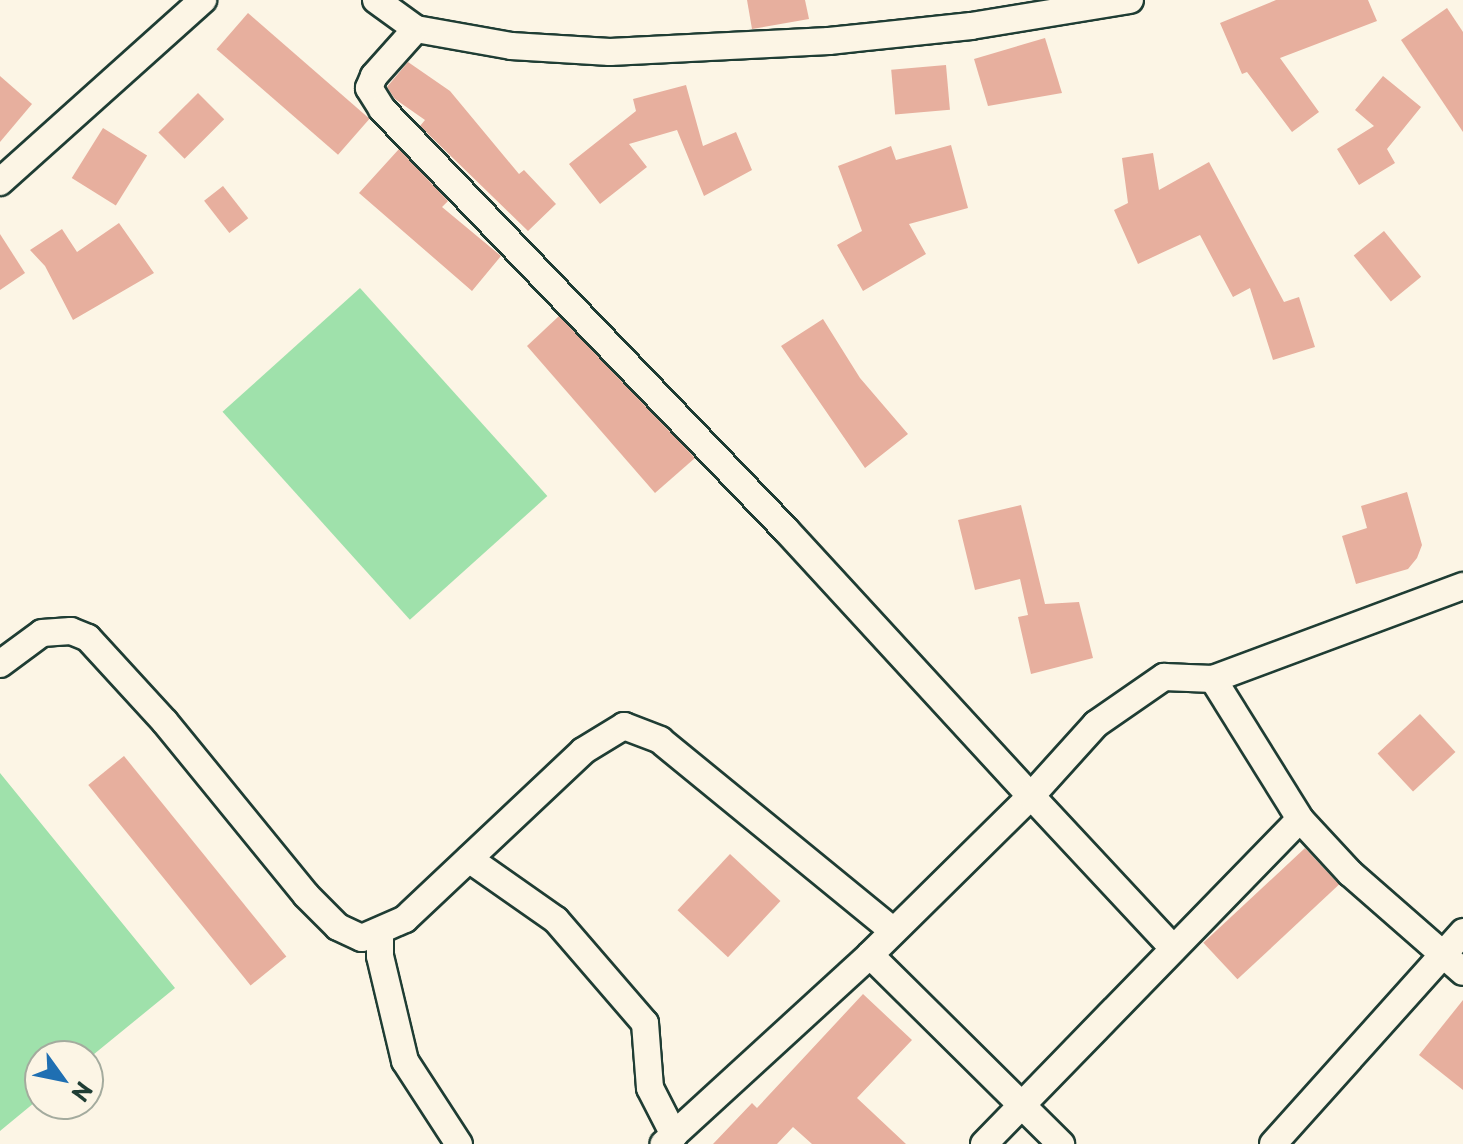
<!DOCTYPE html>
<style>
body{margin:0}
#map{position:relative;width:1463px;height:1144px;overflow:hidden;background:#fcf5e5;font-family:"Playpen Sans",sans-serif}
div>[style]{position:absolute}
.green>*{inset:0;background:#9fe1ab;transform-origin:0 0}
.building>*{inset:0;background:#e7af9e;transform-origin:0 0}
.roads{filter:drop-shadow(2px 0 #1f3d34) drop-shadow(-2px 0 #1f3d34) drop-shadow(0 2px #1f3d34) drop-shadow(0 -2px #1f3d34)}
.minor>*{height:26px;margin:-13px;padding:0 13px;transform-origin:13px;border-radius:13px;background:#fcf5e5}
span{translate:-50% -50%;white-space:nowrap;text-align:center;line-height:1.15;-webkit-text-stroke:6px #fcf5e5;paint-order:stroke}
.north{position:absolute;left:24px;top:1040px;width:80px;height:80px;box-sizing:border-box;background:#fcf5e5;border:2px solid #a4ab9e;border-radius:50%;rotate:123deg;font-size:22px;font-weight:700;line-height:32px;text-align:center;color:#1f3d34}
.north::after{content:'';display:block;margin:auto;width:28px;height:36px;background:#1f6fb2;clip-path:polygon(50% 0,100% 100%,50% 72%,0 100%)}
</style>
<div id="map">
<div class="green">
<div style="left:360px;top:288px;width:280px;height:185px;rotate:48deg"></div>
<div style="clip-path:polygon(0 773px,175px 988px,88px 1059px,40px 1056px,40px 1098px,0 1131px)"></div>
</div>
<div class="building">
<div style="clip-path:polygon(747px 0,805px 0,809px 19px,752px 29px)"></div>
<div style="clip-path:polygon(1276px 0,1368px 0,1377px 21px,1280px 58px,1319px 112px,1292px 132px,1247px 72px,1242px 74px,1220px 23px)"></div>
<div style="clip-path:polygon(1447px 8px,1463px 32px,1463px 132px,1401px 40px)"></div>
<div style="left:248px;top:13px;width:161px;height:48px;rotate:41deg"></div>
<div style="clip-path:polygon(1045px 38px,1062px 93px,988px 106px,974px 59px)"></div>
<div style="clip-path:polygon(408px 62px,450px 91px,519px 174px,524px 170px,556px 204px,528px 231px,420px 126px,425px 120px,395px 99px,387px 87px)"></div>
<div style="left:946px;top:65px;width:45px;height:55px;rotate:85deg"></div>
<div style="clip-path:polygon(0 76px,32px 104px,0 142px)"></div>
<div style="clip-path:polygon(1383px 76px,1421px 107px,1387px 149px,1395px 163px,1359px 185px,1337px 149px,1374px 126px,1355px 110px)"></div>
<div style="clip-path:polygon(686px 85px,703px 146px,736px 132px,752px 170px,704px 196px,677px 130px,629px 144px,647px 167px,600px 204px,569px 164px,636px 111px,633px 99px)"></div>
<div style="left:198px;top:93px;width:37px;height:56px;rotate:45deg"></div>
<div style="left:103px;top:128px;width:52px;height:59px;rotate:32deg"></div>
<div style="clip-path:polygon(951px 145px,968px 208px,909px 224px,926px 254px,863px 291px,837px 245px,862px 231px,838px 166px,891px 146px,896px 160px)"></div>
<div style="clip-path:polygon(399px 149px,448px 201px,442px 207px,501px 256px,472px 291px,359px 193px)"></div>
<div style="clip-path:polygon(1153px 153px,1159px 190px,1209px 162px,1284px 302px,1299px 297px,1315px 347px,1273px 360px,1250px 288px,1233px 297px,1200px 235px,1138px 264px,1114px 210px,1128px 203px,1122px 158px)"></div>
<div style="left:223px;top:186px;width:41px;height:24px;rotate:52deg"></div>
<div style="clip-path:polygon(119px 223px,154px 273px,73px 320px,45px 266px,30px 250px,62px 229px,77px 252px)"></div>
<div style="left:1384px;top:231px;width:59px;height:39px;rotate:51deg"></div>
<div style="clip-path:polygon(0 234px,25px 273px,0 290px)"></div>
<div style="clip-path:polygon(559px 316px,695px 458px,655px 493px,527px 346px)"></div>
<div style="clip-path:polygon(823px 319px,860px 378px,908px 434px,865px 468px,781px 346px)"></div>
<div style="clip-path:polygon(1407px 492px,1422px 545px,1417px 558px,1408px 569px,1356px 584px,1342px 536px,1367px 528px,1361px 506px)"></div>
<div style="clip-path:polygon(1021px 505px,1045px 604px,1079px 602px,1093px 658px,1031px 674px,1018px 617px,1028px 615px,1020px 579px,975px 590px,958px 520px)"></div>
<div style="left:1420px;top:714px;width:52px;height:58px;rotate:47deg"></div>
<div style="left:124px;top:756px;width:258px;height:46px;rotate:51deg"></div>
<div style="left:1305px;top:848px;width:50px;height:139px;rotate:47deg"></div>
<div style="left:730px;top:854px;width:69px;height:77px;rotate:43deg"></div>
<div style="clip-path:polygon(863px 994px,912px 1040px,857px 1098px,906px 1144px,812px 1144px,793px 1127px,777px 1144px,713px 1144px,752px 1103px,757px 1108px)"></div>
<div style="clip-path:polygon(1463px 1000px,1463px 1090px,1419px 1055px)"></div>
</div>
<div class="roads">
<div class="minor">
<div style="left:376px;top:0;width:49px;rotate:35.9deg"></div>
<div style="left:416px;top:29px;width:97px;rotate:10.1deg"></div>
<div style="left:511px;top:46px;width:99px;rotate:3.5deg"></div>
<div style="left:610px;top:52px;width:219px;rotate:-2.9deg"></div>
<div style="left:829px;top:41px;width:143px;rotate:-6deg"></div>
<div style="left:971px;top:26px;width:161px;rotate:-9.3deg"></div>
<div style="left:416px;top:29px;width:63px;rotate:131.8deg"></div>
<div style="left:374px;top:76px;width:13px;rotate:113deg"></div>
<div style="left:369px;top:88px;width:25px;rotate:58deg"></div>
<div style="left:382px;top:109px;width:583px;rotate:46.18deg"></div>
<div style="left:786px;top:530px;width:362px;rotate:47.4deg"></div>
<div style="left:1031px;top:796px;width:226px;rotate:135.4deg"></div>
<div style="left:870px;top:955px;width:280px;rotate:137.5deg"></div>
<div style="left:0;top:182px;width:273px;rotate:-41.9deg"></div>
<div style="left:0;top:664px;width:52px;rotate:-36.4deg"></div>
<div style="left:42px;top:633px;width:29px;rotate:-4deg"></div>
<div style="left:71px;top:631px;width:18px;rotate:22deg"></div>
<div style="left:88px;top:638px;width:114px;rotate:47.5deg"></div>
<div style="left:165px;top:722px;width:223px;rotate:50.8deg"></div>
<div style="left:306px;top:895px;width:45px;rotate:45deg"></div>
<div style="left:338px;top:927px;width:26px;rotate:25deg"></div>
<div style="left:362px;top:938px;width:47px;rotate:-23.8deg"></div>
<div style="left:405px;top:919px;width:245px;rotate:-43.3deg"></div>
<div style="left:583px;top:751px;width:48px;rotate:-31.4deg"></div>
<div style="left:624px;top:726px;width:39px;rotate:21deg"></div>
<div style="left:660px;top:740px;width:301px;rotate:39.3deg"></div>
<div style="left:1213px;top:679px;width:165px;rotate:58.1deg"></div>
<div style="left:1300px;top:819px;width:74px;rotate:47.2deg"></div>
<div style="left:1350px;top:873px;width:150px;rotate:41.2deg"></div>
<div style="left:469px;top:859px;width:106px;rotate:35deg"></div>
<div style="left:556px;top:920px;width:136px;rotate:49.2deg"></div>
<div style="left:645px;top:1023px;width:65px;rotate:85.6deg"></div>
<div style="left:650px;top:1088px;width:53px;rotate:62.9deg"></div>
<div style="left:380px;top:932px;width:24px;rotate:90deg"></div>
<div style="left:380px;top:956px;width:108px;rotate:76.6deg"></div>
<div style="left:405px;top:1061px;width:99px;rotate:57deg"></div>
<div style="left:1172px;top:947px;width:207px;rotate:-133deg"></div>
<div style="left:1031px;top:796px;width:97px;rotate:-47.9deg"></div>
<div style="left:1096px;top:724px;width:83px;rotate:-34.7deg"></div>
<div style="left:1164px;top:677px;width:49px;rotate:2.3deg"></div>
<div style="left:1213px;top:679px;width:267px;rotate:-20.4deg"></div>
<div style="left:870px;top:955px;width:269px;rotate:44.7deg"></div>
<div style="left:984px;top:1144px;width:453px;rotate:-45.8deg"></div>
<div style="left:1273px;top:1144px;width:285px;rotate:-48.1deg"></div>
</div>
</div>
<div class="north">N</div>
</div>
